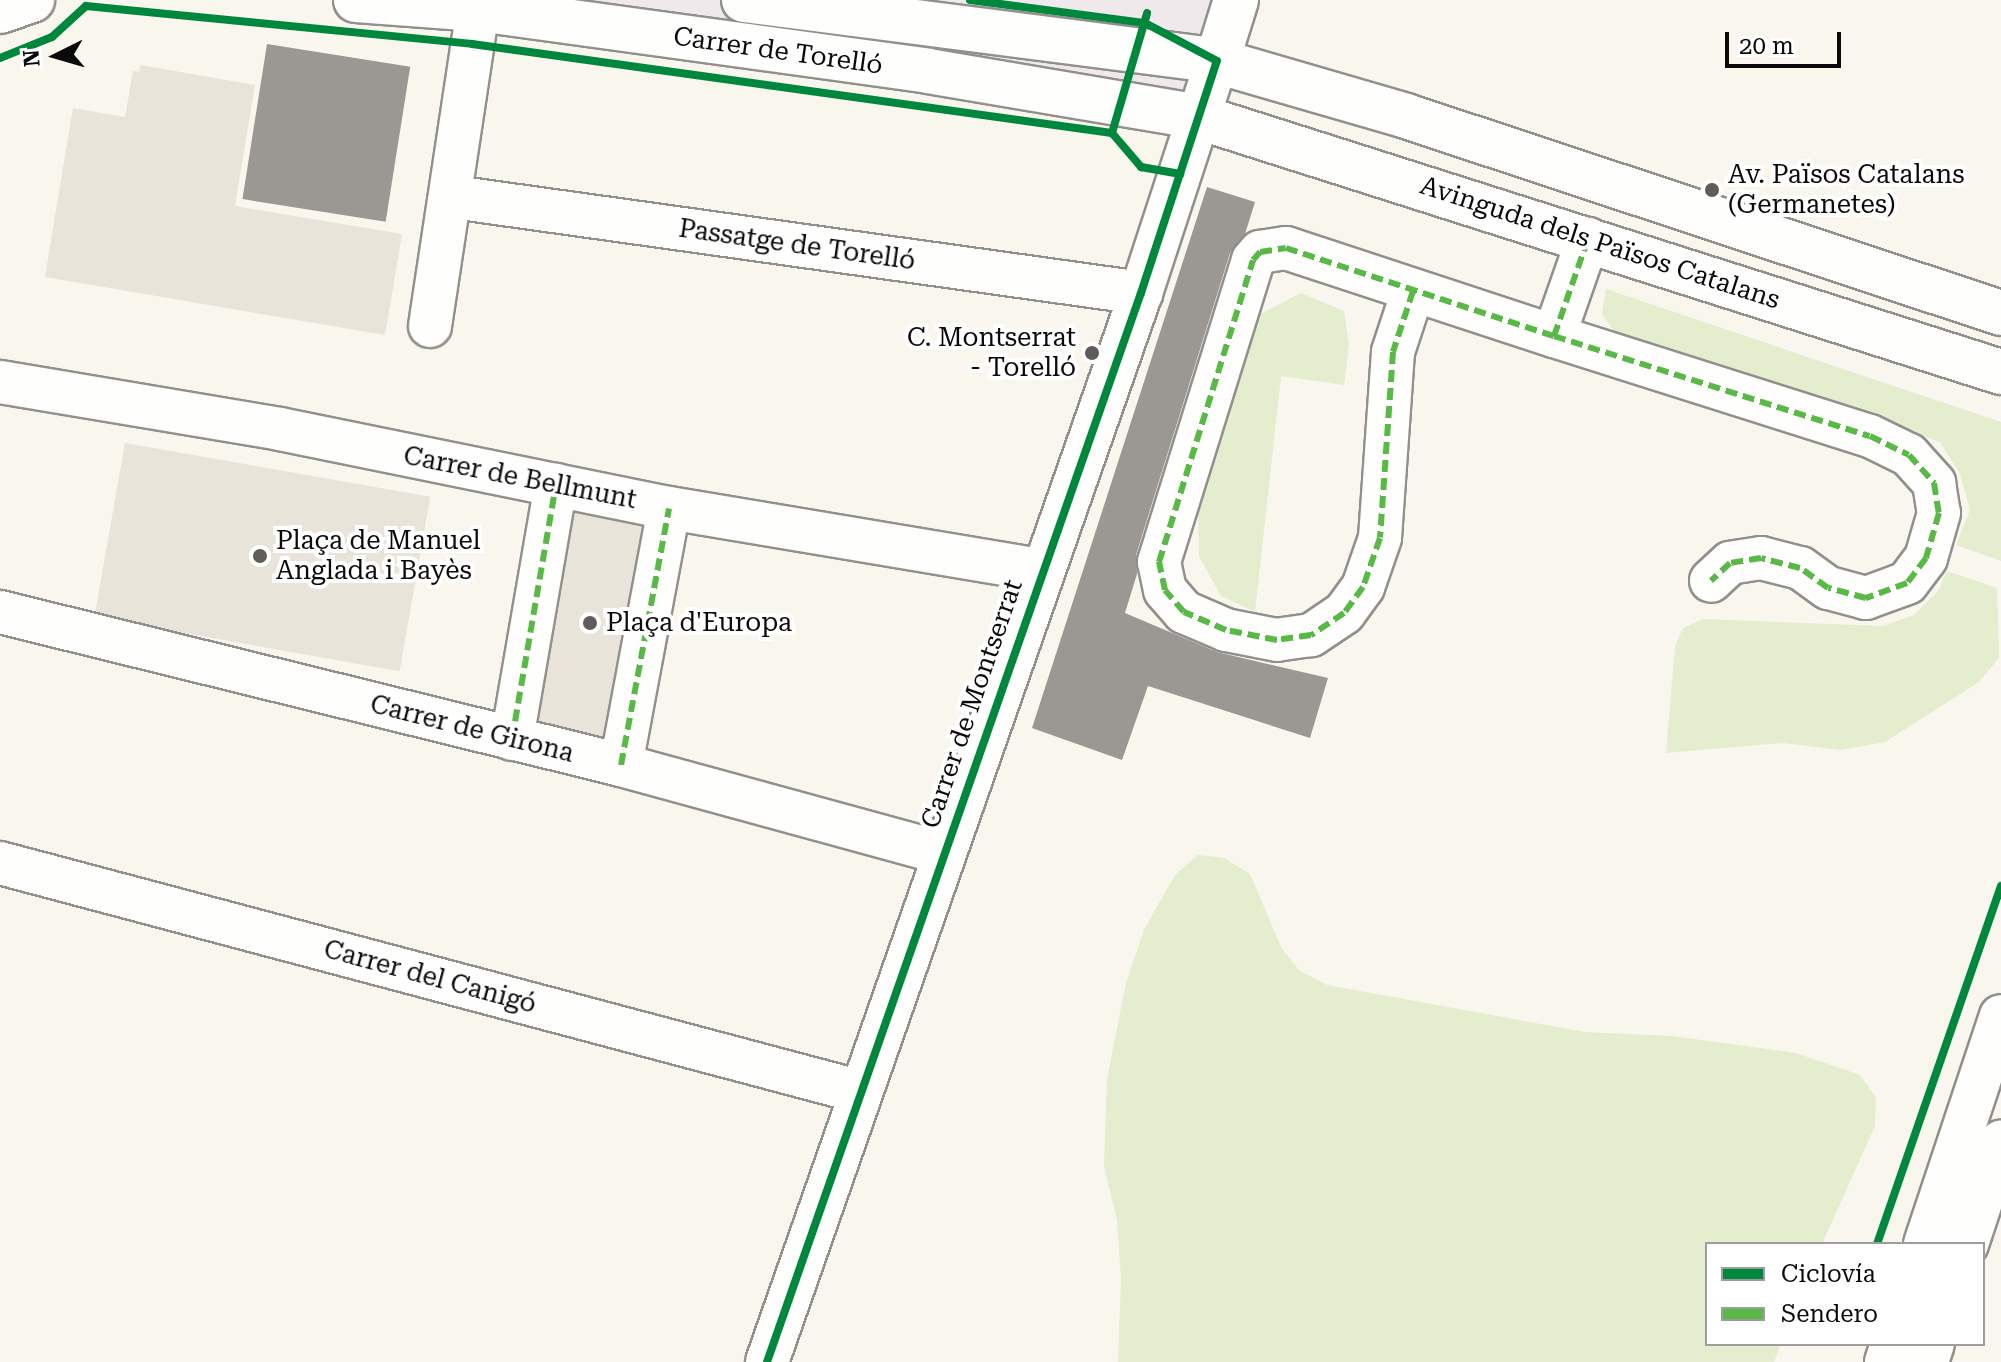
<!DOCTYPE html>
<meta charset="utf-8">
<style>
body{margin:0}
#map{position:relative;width:2001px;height:1362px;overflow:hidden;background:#f9f6ed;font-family:"Roboto Serif",serif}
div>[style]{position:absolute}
.industrial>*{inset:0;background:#efe9eb}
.green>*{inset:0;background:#e4edce}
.plaza>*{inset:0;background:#e9e4d9;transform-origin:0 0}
.building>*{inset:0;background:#9b9894;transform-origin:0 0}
.roads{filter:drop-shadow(2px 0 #92908c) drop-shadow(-2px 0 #92908c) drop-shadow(0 2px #92908c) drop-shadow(0 -2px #92908c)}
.minor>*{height:42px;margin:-21px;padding:0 21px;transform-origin:21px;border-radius:21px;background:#fefefc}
.tertiary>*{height:44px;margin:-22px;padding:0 22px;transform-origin:22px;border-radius:22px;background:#fefefc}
.quiet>*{height:6px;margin-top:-3px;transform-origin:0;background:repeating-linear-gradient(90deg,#58b947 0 12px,transparent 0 18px)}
.cycleway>*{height:8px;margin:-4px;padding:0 4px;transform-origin:4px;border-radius:4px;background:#00873e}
.dots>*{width:22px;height:22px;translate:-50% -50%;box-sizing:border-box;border:4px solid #fff;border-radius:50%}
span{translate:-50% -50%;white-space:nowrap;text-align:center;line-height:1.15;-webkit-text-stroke:8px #fff;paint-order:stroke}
.street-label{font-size:26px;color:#0a0a0a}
.poi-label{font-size:26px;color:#0a0a0a}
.left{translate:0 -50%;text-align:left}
.right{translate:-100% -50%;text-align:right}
.legend{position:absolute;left:1705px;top:1242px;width:280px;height:104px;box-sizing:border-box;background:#fff;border:2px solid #9d9d9d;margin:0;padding:10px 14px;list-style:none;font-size:24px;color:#0a0a0a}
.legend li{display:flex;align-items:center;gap:16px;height:40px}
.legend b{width:40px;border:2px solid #9d9d9d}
.north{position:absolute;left:16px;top:16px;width:80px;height:80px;-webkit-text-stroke:6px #fff;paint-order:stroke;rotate:265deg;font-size:22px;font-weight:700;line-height:32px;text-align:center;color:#0a0a0a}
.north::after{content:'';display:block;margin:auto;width:28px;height:36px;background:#0a0a0a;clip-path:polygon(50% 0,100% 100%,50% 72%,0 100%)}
.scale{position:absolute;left:1725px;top:32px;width:116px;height:36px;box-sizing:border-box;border:4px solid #0a0a0a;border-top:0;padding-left:10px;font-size:24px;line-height:28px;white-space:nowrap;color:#0a0a0a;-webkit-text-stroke:6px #fff;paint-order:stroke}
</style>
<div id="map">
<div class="industrial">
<div style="clip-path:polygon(483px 0,1236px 0,1206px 94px)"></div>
</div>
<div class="green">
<div style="clip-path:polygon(1606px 289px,2001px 422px,2001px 561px,1956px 545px,1970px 510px,1960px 474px,1940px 442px,1614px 331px,1602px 314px)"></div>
<div style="clip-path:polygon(1301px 293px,1344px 311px,1349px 344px,1344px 385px,1281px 376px,1255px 612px,1221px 596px,1199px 556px,1198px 503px,1236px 363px,1260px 314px)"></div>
<div style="clip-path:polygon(1947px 571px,1997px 588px,1999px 658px,1979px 682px,1885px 742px,1841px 750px,1783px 743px,1666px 753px,1675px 646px,1683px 628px,1703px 619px,1882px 626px,1914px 615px,1938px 591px)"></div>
<div style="clip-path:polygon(1198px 855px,1224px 858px,1250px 874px,1282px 949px,1300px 971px,1327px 985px,1585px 1032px,1672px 1036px,1796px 1053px,1860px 1075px,1876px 1098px,1875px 1126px,1822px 1244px,1707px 1244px,1707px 1344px,1781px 1344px,1774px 1362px,1118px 1362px,1121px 1279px,1117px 1220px,1104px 1166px,1107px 1079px,1126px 983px,1144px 930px,1175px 875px)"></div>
</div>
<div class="plaza">
<div style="clip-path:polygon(140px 65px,255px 85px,235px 206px,402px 234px,385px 335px,45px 277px,73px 108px,125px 117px,133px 71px,139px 72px)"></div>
<div style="left:125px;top:443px;width:310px;height:177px;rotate:10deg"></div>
<div style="left:556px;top:485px;width:115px;height:258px;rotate:12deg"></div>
</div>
<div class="building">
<div style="left:267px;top:44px;width:145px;height:157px;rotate:9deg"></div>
<div style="clip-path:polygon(1207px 187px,1255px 202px,1245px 234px,1230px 253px,1136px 555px,1137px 574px,1125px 613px,1217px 652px,1328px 678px,1310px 738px,1148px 686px,1122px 760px,1032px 728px)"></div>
</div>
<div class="roads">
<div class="minor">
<div style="left:453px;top:197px;width:695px;rotate:7.94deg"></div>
<div style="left:1413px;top:291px;width:64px;rotate:108.2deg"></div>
<div style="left:1393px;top:352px;width:186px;rotate:94deg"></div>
<div style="left:1380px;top:538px;width:52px;rotate:109.1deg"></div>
<div style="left:1363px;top:587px;width:32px;rotate:126deg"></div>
<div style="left:1344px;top:613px;width:40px;rotate:146deg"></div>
<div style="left:1311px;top:635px;width:34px;rotate:172deg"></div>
<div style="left:1277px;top:640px;width:52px;rotate:-168.9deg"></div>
<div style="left:1226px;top:630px;width:46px;rotate:-156.8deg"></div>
<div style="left:1184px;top:612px;width:29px;rotate:-131deg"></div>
<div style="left:1165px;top:590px;width:29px;rotate:-102deg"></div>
<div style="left:1159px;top:562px;width:316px;rotate:-72.7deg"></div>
<div style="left:1253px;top:260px;width:11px;rotate:-49deg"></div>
<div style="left:1260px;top:252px;width:26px;rotate:-9deg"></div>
<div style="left:1286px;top:248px;width:282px;rotate:18.2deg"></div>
<div style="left:1554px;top:336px;width:103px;rotate:-70.7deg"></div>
<div style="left:430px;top:326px;width:321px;rotate:-81.4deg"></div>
<div style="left:1554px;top:336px;width:331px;rotate:17.6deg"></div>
<div style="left:1870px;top:436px;width:43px;rotate:26deg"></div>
<div style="left:1909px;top:455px;width:38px;rotate:48deg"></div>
<div style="left:1934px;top:483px;width:30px;rotate:81deg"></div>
<div style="left:1939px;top:513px;width:47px;rotate:106.1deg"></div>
<div style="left:1926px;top:558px;width:31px;rotate:127deg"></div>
<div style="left:1907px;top:583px;width:44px;rotate:159.9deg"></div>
<div style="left:1866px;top:598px;width:39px;rotate:-165deg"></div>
<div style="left:1828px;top:588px;width:34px;rotate:-144deg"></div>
<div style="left:1800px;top:568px;width:40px;rotate:-165.6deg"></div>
<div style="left:1761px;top:558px;width:31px;rotate:171deg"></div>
<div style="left:1730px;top:563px;width:26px;rotate:137deg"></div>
<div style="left:0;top:382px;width:284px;rotate:9.5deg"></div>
<div style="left:280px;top:429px;width:397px;rotate:11.5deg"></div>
<div style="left:669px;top:508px;width:376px;rotate:9.5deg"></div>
<div style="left:0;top:612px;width:640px;rotate:13.84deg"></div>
<div style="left:621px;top:765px;width:333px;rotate:15.3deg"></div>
<div style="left:512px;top:739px;width:258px;rotate:-80.2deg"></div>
<div style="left:621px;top:765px;width:261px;rotate:-79.4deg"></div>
<div style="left:0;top:863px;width:891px;rotate:14.89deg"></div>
<div style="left:1925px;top:1244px;width:240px;rotate:-71.6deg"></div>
<div style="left:1967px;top:1244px;width:108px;rotate:-71.6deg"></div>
<div style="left:767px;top:1362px;width:1133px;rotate:-70.72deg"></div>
<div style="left:1141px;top:293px;width:244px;rotate:-71.9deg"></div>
<div style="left:1886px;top:1362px;width:19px;rotate:-72deg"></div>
<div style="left:1927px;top:1362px;width:19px;rotate:-72deg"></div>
</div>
<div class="tertiary">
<div style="left:356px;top:0;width:122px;rotate:4.2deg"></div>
<div style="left:478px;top:9px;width:454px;rotate:7.8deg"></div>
<div style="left:928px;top:71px;width:275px;rotate:9.6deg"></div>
<div style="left:1199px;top:117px;width:842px;rotate:17.64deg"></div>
<div style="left:744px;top:0;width:477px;rotate:7.3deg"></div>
<div style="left:1217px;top:61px;width:197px;rotate:16.2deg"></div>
<div style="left:1406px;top:116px;width:627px;rotate:18.32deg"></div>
<div style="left:0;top:11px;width:34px;rotate:-19deg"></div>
<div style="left:1217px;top:61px;width:64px;rotate:-72.7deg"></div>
</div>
</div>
<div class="quiet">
<div style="left:1413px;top:291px;width:64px;rotate:108.2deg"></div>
<div style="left:1393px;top:352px;width:186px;rotate:94deg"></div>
<div style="left:1380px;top:538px;width:52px;rotate:109.1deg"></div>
<div style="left:1363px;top:587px;width:32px;rotate:126deg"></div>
<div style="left:1344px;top:613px;width:40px;rotate:146deg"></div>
<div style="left:1311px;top:635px;width:34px;rotate:172deg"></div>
<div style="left:1277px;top:640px;width:52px;rotate:-168.9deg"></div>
<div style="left:1226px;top:630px;width:46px;rotate:-156.8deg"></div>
<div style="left:1184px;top:612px;width:29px;rotate:-131deg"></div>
<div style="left:1165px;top:590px;width:29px;rotate:-102deg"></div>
<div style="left:1159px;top:562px;width:316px;rotate:-72.7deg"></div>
<div style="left:1253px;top:260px;width:11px;rotate:-49deg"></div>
<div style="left:1260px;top:252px;width:26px;rotate:-9deg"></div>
<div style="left:1286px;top:248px;width:282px;rotate:18.2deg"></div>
<div style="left:1554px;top:336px;width:103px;rotate:-70.7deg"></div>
<div style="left:1554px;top:336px;width:331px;rotate:17.6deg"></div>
<div style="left:1870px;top:436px;width:43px;rotate:26deg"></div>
<div style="left:1909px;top:455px;width:38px;rotate:48deg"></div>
<div style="left:1934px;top:483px;width:30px;rotate:81deg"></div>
<div style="left:1939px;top:513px;width:47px;rotate:106.1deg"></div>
<div style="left:1926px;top:558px;width:31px;rotate:127deg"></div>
<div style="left:1907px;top:583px;width:44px;rotate:159.9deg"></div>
<div style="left:1866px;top:598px;width:39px;rotate:-165deg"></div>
<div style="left:1828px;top:588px;width:34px;rotate:-144deg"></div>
<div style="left:1800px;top:568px;width:40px;rotate:-165.6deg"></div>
<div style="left:1761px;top:558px;width:31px;rotate:171deg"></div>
<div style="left:1730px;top:563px;width:26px;rotate:137deg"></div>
<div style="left:512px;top:739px;width:258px;rotate:-80.2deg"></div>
<div style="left:621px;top:765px;width:261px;rotate:-79.4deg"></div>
</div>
<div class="cycleway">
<div style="left:970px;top:0;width:177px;rotate:7.5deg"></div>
<div style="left:1145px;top:23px;width:81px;rotate:27.8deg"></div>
<div style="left:0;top:58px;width:56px;rotate:-22deg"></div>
<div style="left:52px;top:37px;width:46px;rotate:-42.4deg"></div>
<div style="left:86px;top:6px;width:388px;rotate:5.6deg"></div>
<div style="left:472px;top:44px;width:646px;rotate:7.92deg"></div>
<div style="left:1112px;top:133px;width:45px;rotate:49.5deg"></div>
<div style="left:1141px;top:167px;width:40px;rotate:10deg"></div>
<div style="left:1112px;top:133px;width:125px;rotate:-73.7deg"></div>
<div style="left:1877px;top:1244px;width:379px;rotate:-70.9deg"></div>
<div style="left:767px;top:1362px;width:1133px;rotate:-70.72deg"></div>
<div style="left:1141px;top:293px;width:244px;rotate:-71.9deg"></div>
</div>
<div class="dots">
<div style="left:1712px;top:190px;background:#5e5d59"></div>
<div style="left:1092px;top:353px;background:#5e5d59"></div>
<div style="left:260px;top:556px;background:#5e5d59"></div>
<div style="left:590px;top:623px;background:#5e5d59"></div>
</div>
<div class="street-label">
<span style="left:778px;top:51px;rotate:8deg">Carrer de Torelló</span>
<span style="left:1600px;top:243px;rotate:18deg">Avinguda dels Països Catalans</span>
<span style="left:797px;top:245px;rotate:8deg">Passatge de Torelló</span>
<span style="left:520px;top:478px;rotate:11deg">Carrer de Bellmunt</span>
<span style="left:972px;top:704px;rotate:-71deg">Carrer de Montserrat</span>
<span style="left:472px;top:729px;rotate:14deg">Carrer de Girona</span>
<span style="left:430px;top:977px;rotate:15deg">Carrer del Canigó</span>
</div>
<div class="poi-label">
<span class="left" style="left:1728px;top:190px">Av. Països Catalans<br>(Germanetes)</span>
<span class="right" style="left:1076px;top:353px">C. Montserrat<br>- Torelló</span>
<span class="left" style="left:276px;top:556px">Plaça de Manuel<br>Anglada i Bayès</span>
<span class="left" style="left:606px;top:623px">Plaça d'Europa</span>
</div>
<ul class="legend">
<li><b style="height:10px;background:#00873e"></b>Ciclovía</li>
<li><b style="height:10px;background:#58b947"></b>Sendero</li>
</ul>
<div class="north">N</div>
<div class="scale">20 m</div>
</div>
